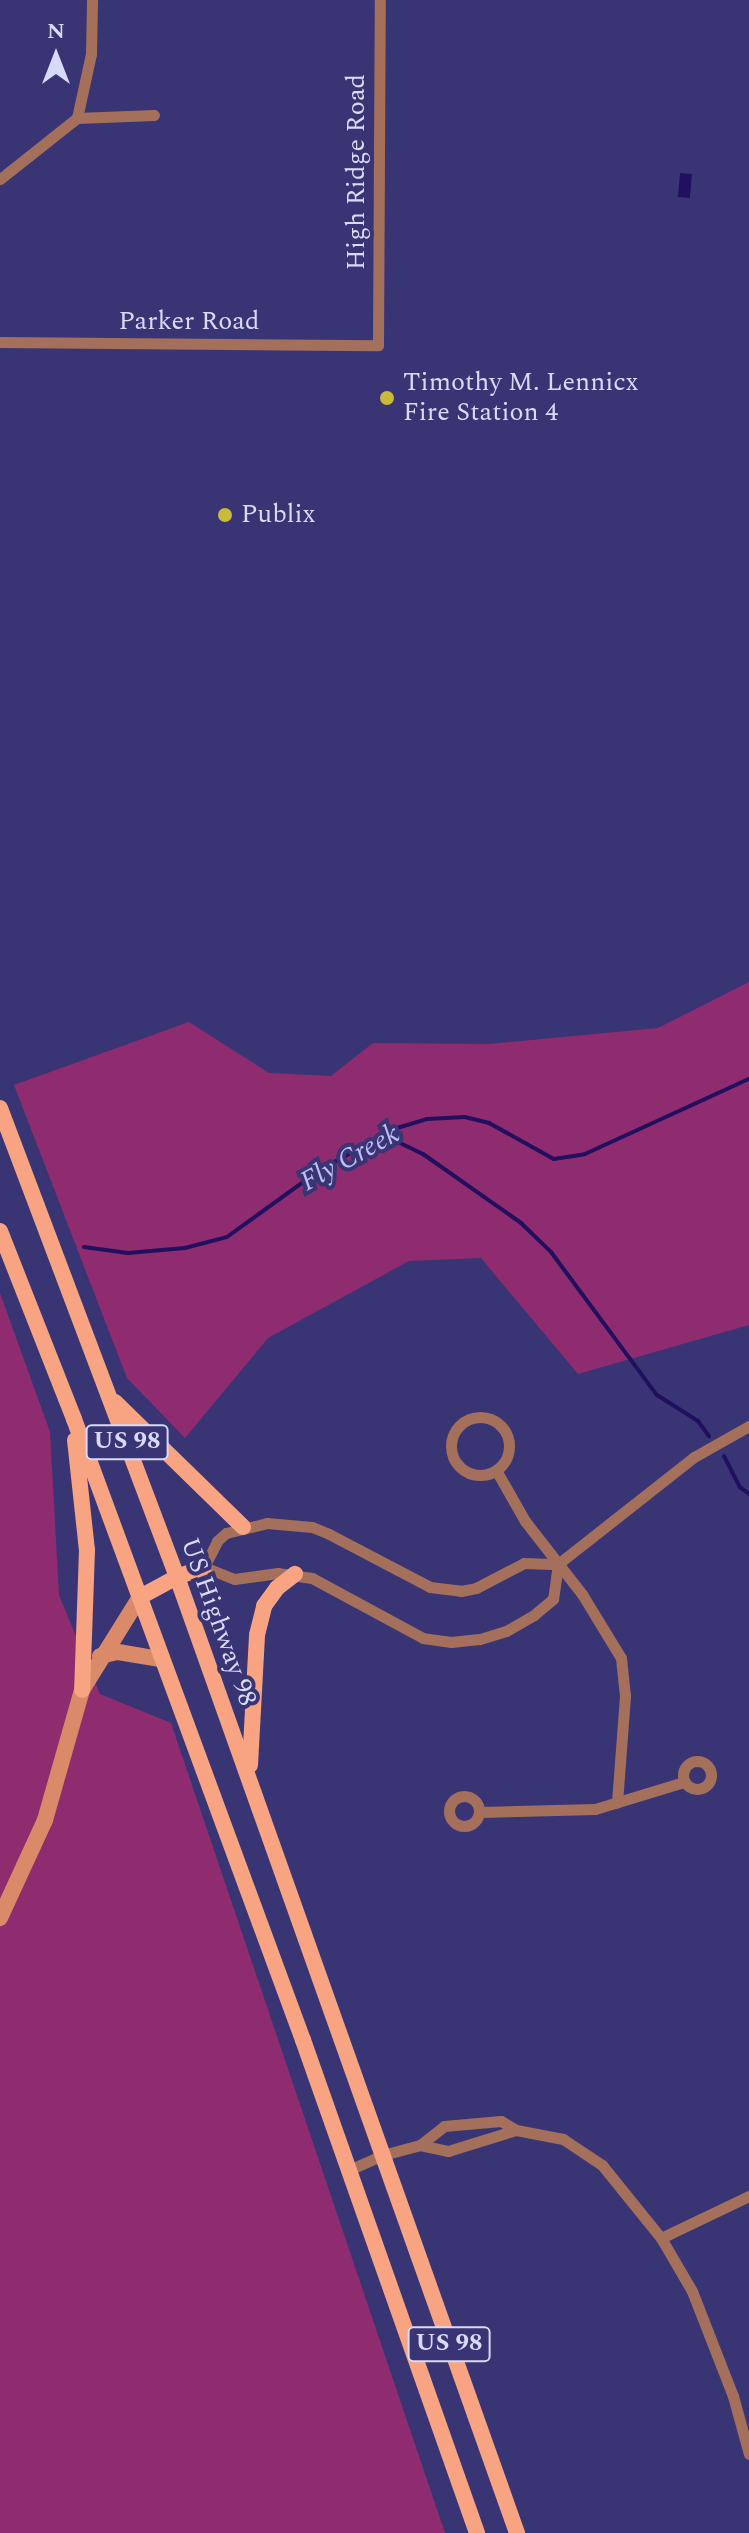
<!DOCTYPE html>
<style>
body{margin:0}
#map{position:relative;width:749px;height:2533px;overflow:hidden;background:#393575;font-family:Spectral,serif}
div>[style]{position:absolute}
.green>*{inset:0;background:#8e2c6f}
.water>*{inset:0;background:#21105f;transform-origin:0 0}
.stream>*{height:4px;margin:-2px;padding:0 2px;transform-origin:2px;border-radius:2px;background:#21105f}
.street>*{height:11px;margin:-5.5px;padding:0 5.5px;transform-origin:5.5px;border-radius:5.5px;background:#a4705c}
.street>.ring{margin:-5.5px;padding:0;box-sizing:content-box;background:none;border:11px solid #a4705c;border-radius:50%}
.secondary>*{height:16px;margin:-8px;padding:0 8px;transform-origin:8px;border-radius:8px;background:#db8a69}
.primary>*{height:16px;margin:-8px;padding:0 8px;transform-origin:8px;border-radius:8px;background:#f8a483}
.dots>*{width:22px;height:22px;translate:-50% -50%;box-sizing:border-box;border:4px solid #393575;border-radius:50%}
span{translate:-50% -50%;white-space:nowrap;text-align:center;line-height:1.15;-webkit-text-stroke:8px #393575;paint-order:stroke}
.shield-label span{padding:2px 6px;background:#393575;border:2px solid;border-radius:6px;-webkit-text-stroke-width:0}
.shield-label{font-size:24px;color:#d8daf9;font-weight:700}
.street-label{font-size:26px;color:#d8daf9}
.poi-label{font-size:26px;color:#d8daf9}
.left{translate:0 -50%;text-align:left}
.water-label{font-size:28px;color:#bdbff6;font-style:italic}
.north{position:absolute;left:16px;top:16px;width:80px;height:80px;-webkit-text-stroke:6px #393575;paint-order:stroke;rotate:0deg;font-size:22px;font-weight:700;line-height:32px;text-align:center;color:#d8daf9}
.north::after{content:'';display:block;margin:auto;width:28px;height:36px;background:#d8daf9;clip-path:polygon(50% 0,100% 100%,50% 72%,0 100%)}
</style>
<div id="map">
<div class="green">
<div style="clip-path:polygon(749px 982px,749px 1325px,578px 1374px,481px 1258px,409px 1261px,268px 1338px,185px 1438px,127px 1378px,14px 1085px,189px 1022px,269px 1073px,331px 1076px,373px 1043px,489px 1044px,658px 1028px)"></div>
<div style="clip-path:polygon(0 1293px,50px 1432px,59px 1595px,100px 1694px,171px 1723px,445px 2533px,0 2533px)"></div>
</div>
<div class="water">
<div style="left:680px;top:173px;width:12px;height:24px;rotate:5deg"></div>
</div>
<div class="stream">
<div style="left:390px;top:1138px;width:37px;rotate:26deg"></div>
<div style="left:423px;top:1154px;width:120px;rotate:35.1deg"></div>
<div style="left:521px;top:1223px;width:42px;rotate:44deg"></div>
<div style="left:551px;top:1252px;width:178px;rotate:53.5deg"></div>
<div style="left:657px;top:1395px;width:49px;rotate:32.4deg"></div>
<div style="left:698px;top:1421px;width:19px;rotate:54deg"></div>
<div style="left:84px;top:1247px;width:44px;rotate:7.8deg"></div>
<div style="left:128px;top:1253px;width:57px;rotate:-5deg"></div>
<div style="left:185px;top:1248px;width:43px;rotate:-14.7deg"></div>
<div style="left:227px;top:1237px;width:115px;rotate:-35.8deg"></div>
<div style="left:320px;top:1170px;width:64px;rotate:-29deg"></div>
<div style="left:376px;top:1139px;width:14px;rotate:-4deg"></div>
<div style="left:390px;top:1138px;width:10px;rotate:-66deg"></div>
<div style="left:394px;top:1129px;width:34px;rotate:-17deg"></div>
<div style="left:427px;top:1119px;width:38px;rotate:-3deg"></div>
<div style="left:465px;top:1117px;width:25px;rotate:14deg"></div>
<div style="left:489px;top:1123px;width:74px;rotate:29deg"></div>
<div style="left:554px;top:1159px;width:31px;rotate:-9deg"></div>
<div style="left:585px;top:1154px;width:180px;rotate:-24.6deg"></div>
<div style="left:724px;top:1456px;width:35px;rotate:63deg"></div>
<div style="left:740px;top:1487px;width:11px;rotate:38deg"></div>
</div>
<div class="street">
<div style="left:77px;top:118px;width:77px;rotate:-2.2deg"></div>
<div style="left:0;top:179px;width:98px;rotate:-38.4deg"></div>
<div style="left:77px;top:118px;width:66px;rotate:-77.7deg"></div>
<div style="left:91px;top:54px;width:54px;rotate:-88.9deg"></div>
<div style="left:0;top:342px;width:378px;rotate:0.5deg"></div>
<div style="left:378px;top:345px;width:345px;rotate:-89.7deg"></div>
<div class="ring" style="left:451px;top:1417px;width:47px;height:47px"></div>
<div style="left:496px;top:1470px;width:59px;rotate:60.4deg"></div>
<div style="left:525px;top:1521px;width:93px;rotate:52deg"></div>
<div style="left:582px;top:1594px;width:75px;rotate:58.6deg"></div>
<div style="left:621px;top:1658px;width:38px;rotate:84deg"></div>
<div style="left:625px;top:1696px;width:107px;rotate:94.3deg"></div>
<div style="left:558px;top:1564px;width:35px;rotate:98deg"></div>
<div style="left:553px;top:1599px;width:25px;rotate:140deg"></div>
<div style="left:534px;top:1615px;width:32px;rotate:150deg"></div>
<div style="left:506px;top:1631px;width:28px;rotate:163deg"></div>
<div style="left:479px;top:1639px;width:28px;rotate:174deg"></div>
<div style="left:451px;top:1642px;width:28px;rotate:-172deg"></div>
<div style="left:423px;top:1638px;width:126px;rotate:-151.6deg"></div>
<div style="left:312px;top:1578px;width:34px;rotate:-172deg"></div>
<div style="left:278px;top:1573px;width:44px;rotate:172.2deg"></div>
<div style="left:234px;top:1579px;width:32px;rotate:-158deg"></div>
<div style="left:204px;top:1567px;width:29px;rotate:-63deg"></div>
<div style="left:217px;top:1541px;width:12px;rotate:-42deg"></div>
<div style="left:226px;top:1533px;width:42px;rotate:-13.7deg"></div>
<div style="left:267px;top:1523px;width:45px;rotate:5.1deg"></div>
<div style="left:312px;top:1527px;width:18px;rotate:22deg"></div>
<div style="left:329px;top:1534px;width:114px;rotate:27.7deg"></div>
<div style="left:430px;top:1587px;width:31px;rotate:7deg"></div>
<div style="left:461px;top:1591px;width:15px;rotate:-11deg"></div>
<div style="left:476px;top:1588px;width:54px;rotate:-27.5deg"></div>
<div style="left:524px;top:1563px;width:34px;rotate:2deg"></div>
<div style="left:558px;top:1564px;width:173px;rotate:-38.2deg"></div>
<div style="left:694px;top:1457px;width:63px;rotate:-29.4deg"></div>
<div class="ring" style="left:683px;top:1761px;width:17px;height:17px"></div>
<div class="ring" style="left:449px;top:1796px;width:19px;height:19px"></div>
<div style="left:480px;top:1812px;width:115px;rotate:-1.5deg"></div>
<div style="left:595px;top:1809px;width:93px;rotate:-16.9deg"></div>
<div style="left:420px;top:2145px;width:31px;rotate:-38deg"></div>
<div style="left:444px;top:2126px;width:57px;rotate:-5deg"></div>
<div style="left:501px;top:2121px;width:17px;rotate:31deg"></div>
<div style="left:516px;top:2130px;width:48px;rotate:10.8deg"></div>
<div style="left:563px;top:2139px;width:47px;rotate:33.7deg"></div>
<div style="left:602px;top:2165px;width:94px;rotate:51.1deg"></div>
<div style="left:661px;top:2238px;width:61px;rotate:59.7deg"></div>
<div style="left:692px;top:2291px;width:113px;rotate:68.7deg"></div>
<div style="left:733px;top:2396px;width:60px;rotate:74.6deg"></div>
<div style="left:349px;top:2170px;width:37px;rotate:-24deg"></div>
<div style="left:383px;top:2155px;width:38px;rotate:-15deg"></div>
<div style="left:420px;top:2145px;width:29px;rotate:12deg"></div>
<div style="left:448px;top:2151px;width:71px;rotate:-17.2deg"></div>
<div style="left:661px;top:2238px;width:98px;rotate:-25.5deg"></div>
</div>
<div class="secondary">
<div style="left:100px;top:1656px;width:18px;rotate:-13deg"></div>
<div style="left:118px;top:1652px;width:43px;rotate:9.5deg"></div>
<div style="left:0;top:1918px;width:108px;rotate:-65.3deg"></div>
<div style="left:45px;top:1820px;width:135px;rotate:-74.1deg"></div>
<div style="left:82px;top:1690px;width:110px;rotate:-58.1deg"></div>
</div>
<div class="primary">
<div style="left:0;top:1108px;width:501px;rotate:69.32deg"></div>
<div style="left:177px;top:1577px;width:1015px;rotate:70.42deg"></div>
<div style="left:0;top:1231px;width:202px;rotate:68.5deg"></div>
<div style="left:74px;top:1419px;width:662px;rotate:69.76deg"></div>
<div style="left:303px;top:2040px;width:523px;rotate:70.56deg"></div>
<div style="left:115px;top:1402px;width:179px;rotate:44.3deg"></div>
<div style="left:75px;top:1440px;width:111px;rotate:83.8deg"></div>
<div style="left:87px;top:1550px;width:140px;rotate:92deg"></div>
<div style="left:140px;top:1597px;width:42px;rotate:-28.4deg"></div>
<div style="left:177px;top:1577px;width:29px;rotate:-20deg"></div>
<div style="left:250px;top:1765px;width:130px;rotate:-86.9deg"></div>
<div style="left:257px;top:1635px;width:30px;rotate:-76deg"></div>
<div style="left:264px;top:1606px;width:22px;rotate:-54deg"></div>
<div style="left:277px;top:1588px;width:23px;rotate:-38deg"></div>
</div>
<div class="dots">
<div style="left:387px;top:398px;background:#c9ba3a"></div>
<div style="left:225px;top:515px;background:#c9ba3a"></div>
</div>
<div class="shield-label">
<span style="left:127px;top:1442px">US 98</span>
<span style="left:449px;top:2344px">US 98</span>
</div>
<div class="street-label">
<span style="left:357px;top:172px;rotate:-90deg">High Ridge Road</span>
<span style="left:189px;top:322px">Parker Road</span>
<span style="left:218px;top:1622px;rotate:70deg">US Highway 98</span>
</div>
<div class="poi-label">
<span class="left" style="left:403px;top:398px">Timothy M. Lennicx<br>Fire Station 4</span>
<span class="left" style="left:241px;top:515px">Publix</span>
</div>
<div class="water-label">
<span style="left:350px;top:1158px;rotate:-29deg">Fly Creek</span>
</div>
<div class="north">N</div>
</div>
